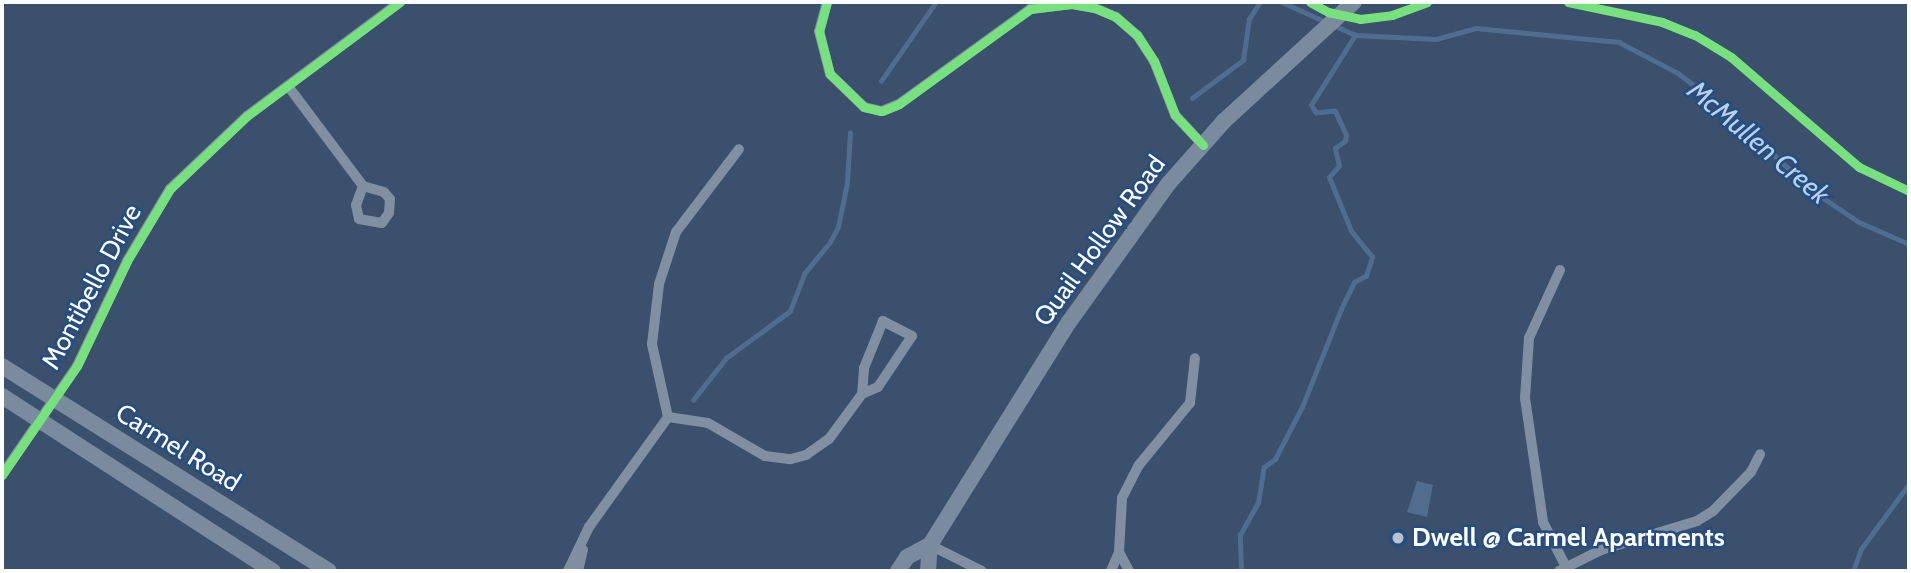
<!DOCTYPE html>
<style>
body{margin:0}
#map{position:relative;width:1911px;height:573px;overflow:hidden;background:#3a506c;font-family:Cabin,sans-serif}
div>[style]{position:absolute}
.water>*{inset:0;background:#506c8f}
.stream>*{height:4.5px;margin:-2.25px;padding:0 2.25px;transform-origin:2.25px;border-radius:2.25px;background:#506c8f}
.minor>*{height:10px;margin:-5px;padding:0 5px;transform-origin:5px;border-radius:5px;background:#8090a2}
.secondary>*{height:16px;margin:-8px;padding:0 8px;transform-origin:8px;border-radius:8px;background:#7b8b9f}
.cycleway>*{height:9px;margin:-4.5px;padding:0 4.5px;transform-origin:4.5px;border-radius:4.5px;background:#77e17e}
.dots>*{width:19px;height:19px;translate:-50% -50%;box-sizing:border-box;border:4px solid #264d80;border-radius:50%}
span{translate:-50% -50%;white-space:nowrap;text-align:center;line-height:1.15;-webkit-text-stroke:5px #264d80;paint-order:stroke}
.street-label{font-size:26px;color:#fff}
.poi-label{font-size:26px;color:#fff;font-weight:700}
.left{translate:0 -50%;text-align:left}
.water-label{font-size:28px;color:#b8d1ee;font-style:italic}
.frame{position:absolute;inset:0;border:4px solid #fff;pointer-events:none}
</style>
<div id="map">
<div class="water">
<div style="clip-path:polygon(1417px 481px,1433px 485px,1427px 517px,1407px 512px)"></div>
</div>
<div class="stream">
<div style="left:1282px;top:2px;width:48px;rotate:24.4deg"></div>
<div style="left:1334px;top:25px;width:23px;rotate:25deg"></div>
<div style="left:1355px;top:35px;width:81px;rotate:2.8deg"></div>
<div style="left:1436px;top:39px;width:41px;rotate:-15.4deg"></div>
<div style="left:1476px;top:28px;width:144px;rotate:5.6deg"></div>
<div style="left:1619px;top:42px;width:67px;rotate:27.7deg"></div>
<div style="left:1678px;top:73px;width:58px;rotate:37.3deg"></div>
<div style="left:1724px;top:108px;width:122px;rotate:43deg"></div>
<div style="left:1813px;top:191px;width:55px;rotate:34deg"></div>
<div style="left:1859px;top:222px;width:55px;rotate:23.7deg"></div>
<div style="left:881px;top:81px;width:96px;rotate:-55.2deg"></div>
<div style="left:1192px;top:98px;width:64px;rotate:-36.7deg"></div>
<div style="left:1243px;top:60px;width:41px;rotate:-81.7deg"></div>
<div style="left:1249px;top:19px;width:20px;rotate:-57deg"></div>
<div style="left:693px;top:400px;width:53px;rotate:-51.8deg"></div>
<div style="left:726px;top:358px;width:79px;rotate:-36.3deg"></div>
<div style="left:790px;top:311px;width:40px;rotate:-69deg"></div>
<div style="left:804px;top:274px;width:41px;rotate:-50.9deg"></div>
<div style="left:830px;top:242px;width:17px;rotate:-62deg"></div>
<div style="left:838px;top:227px;width:45px;rotate:-78.4deg"></div>
<div style="left:847px;top:183px;width:50px;rotate:-86.6deg"></div>
<div style="left:1241px;top:570px;width:35px;rotate:-92deg"></div>
<div style="left:1240px;top:535px;width:37px;rotate:-61deg"></div>
<div style="left:1258px;top:503px;width:36px;rotate:-81deg"></div>
<div style="left:1264px;top:467px;width:14px;rotate:-36deg"></div>
<div style="left:1275px;top:459px;width:59px;rotate:-62.6deg"></div>
<div style="left:1302px;top:407px;width:105px;rotate:-68.3deg"></div>
<div style="left:1341px;top:309px;width:30px;rotate:-64deg"></div>
<div style="left:1354px;top:282px;width:13px;rotate:-27deg"></div>
<div style="left:1366px;top:276px;width:20px;rotate:-72deg"></div>
<div style="left:1372px;top:257px;width:33px;rotate:-129deg"></div>
<div style="left:1351px;top:231px;width:58px;rotate:-112.2deg"></div>
<div style="left:1329px;top:177px;width:15px;rotate:-48deg"></div>
<div style="left:1339px;top:166px;width:18px;rotate:-103deg"></div>
<div style="left:1335px;top:148px;width:12px;rotate:-35deg"></div>
<div style="left:1345px;top:141px;width:6px;rotate:-81deg"></div>
<div style="left:1346px;top:135px;width:26px;rotate:-115deg"></div>
<div style="left:1335px;top:111px;width:19px;rotate:174deg"></div>
<div style="left:1316px;top:113px;width:9px;rotate:-122deg"></div>
<div style="left:1311px;top:105px;width:83px;rotate:-57.8deg"></div>
<div style="left:1853px;top:571px;width:23px;rotate:-70deg"></div>
<div style="left:1861px;top:549px;width:81px;rotate:-53.6deg"></div>
</div>
<div class="minor">
<div style="left:827px;top:2px;width:30px;rotate:105deg"></div>
<div style="left:819px;top:31px;width:44px;rotate:75.7deg"></div>
<div style="left:830px;top:74px;width:47px;rotate:44.1deg"></div>
<div style="left:864px;top:107px;width:18px;rotate:13deg"></div>
<div style="left:882px;top:111px;width:18px;rotate:-22deg"></div>
<div style="left:899px;top:104px;width:162px;rotate:-35.9deg"></div>
<div style="left:1030px;top:9px;width:42px;rotate:-6.8deg"></div>
<div style="left:1072px;top:4px;width:23px;rotate:10deg"></div>
<div style="left:1095px;top:8px;width:23px;rotate:23deg"></div>
<div style="left:1116px;top:17px;width:28px;rotate:41deg"></div>
<div style="left:1137px;top:35px;width:31px;rotate:57deg"></div>
<div style="left:1154px;top:61px;width:58px;rotate:68.7deg"></div>
<div style="left:1175px;top:115px;width:41px;rotate:47deg"></div>
<div style="left:288px;top:86px;width:125px;rotate:53.1deg"></div>
<div style="left:363px;top:186px;width:20px;rotate:110deg"></div>
<div style="left:356px;top:205px;width:14px;rotate:78deg"></div>
<div style="left:359px;top:219px;width:23px;rotate:10deg"></div>
<div style="left:382px;top:223px;width:12px;rotate:-55deg"></div>
<div style="left:389px;top:213px;width:14px;rotate:-86deg"></div>
<div style="left:390px;top:199px;width:9px;rotate:-131deg"></div>
<div style="left:384px;top:192px;width:22px;rotate:-164deg"></div>
<div style="left:1560px;top:270px;width:75px;rotate:114.5deg"></div>
<div style="left:1529px;top:338px;width:60px;rotate:93.8deg"></div>
<div style="left:1525px;top:398px;width:125px;rotate:81.7deg"></div>
<div style="left:1543px;top:522px;width:48px;rotate:62.9deg"></div>
<div style="left:668px;top:417px;width:40px;rotate:8.5deg"></div>
<div style="left:708px;top:423px;width:66px;rotate:30.1deg"></div>
<div style="left:765px;top:456px;width:26px;rotate:7deg"></div>
<div style="left:791px;top:459px;width:16px;rotate:-15deg"></div>
<div style="left:806px;top:455px;width:28px;rotate:-35deg"></div>
<div style="left:829px;top:439px;width:56px;rotate:-53.7deg"></div>
<div style="left:862px;top:394px;width:17px;rotate:-24deg"></div>
<div style="left:878px;top:387px;width:61px;rotate:-56.3deg"></div>
<div style="left:912px;top:336px;width:33px;rotate:-153deg"></div>
<div style="left:883px;top:321px;width:51px;rotate:112deg"></div>
<div style="left:864px;top:368px;width:26px;rotate:94deg"></div>
<div style="left:668px;top:417px;width:75px;rotate:-102.4deg"></div>
<div style="left:652px;top:344px;width:60px;rotate:-83.3deg"></div>
<div style="left:659px;top:284px;width:55px;rotate:-71.9deg"></div>
<div style="left:676px;top:232px;width:104px;rotate:-52.8deg"></div>
<div style="left:2px;top:475px;width:132px;rotate:-55.5deg"></div>
<div style="left:77px;top:366px;width:116px;rotate:-64.5deg"></div>
<div style="left:127px;top:261px;width:84px;rotate:-59.2deg"></div>
<div style="left:170px;top:189px;width:106px;rotate:-43.5deg"></div>
<div style="left:247px;top:116px;width:191px;rotate:-36.7deg"></div>
<div style="left:930px;top:545px;width:58px;rotate:26.6deg"></div>
<div style="left:1119px;top:552px;width:21px;rotate:62deg"></div>
<div style="left:568px;top:571px;width:49px;rotate:-64.5deg"></div>
<div style="left:589px;top:527px;width:135px;rotate:-54.3deg"></div>
<div style="left:578px;top:571px;width:22px;rotate:-77deg"></div>
<div style="left:1111px;top:571px;width:21px;rotate:-67deg"></div>
<div style="left:1119px;top:552px;width:54px;rotate:-86.8deg"></div>
<div style="left:1122px;top:498px;width:37px;rotate:-63deg"></div>
<div style="left:1139px;top:465px;width:80px;rotate:-50.6deg"></div>
<div style="left:1190px;top:403px;width:45px;rotate:-83.7deg"></div>
<div style="left:1559px;top:571px;width:47px;rotate:-26.6deg"></div>
<div style="left:1601px;top:550px;width:100px;rotate:-16.8deg"></div>
<div style="left:1697px;top:521px;width:19px;rotate:-32deg"></div>
<div style="left:1713px;top:511px;width:54px;rotate:-45.7deg"></div>
<div style="left:1751px;top:472px;width:20px;rotate:-63deg"></div>
</div>
<div class="secondary">
<div style="left:2px;top:366px;width:386px;rotate:32.1deg"></div>
<div style="left:2px;top:396px;width:323px;rotate:32.9deg"></div>
<div style="left:898px;top:571px;width:17px;rotate:-57deg"></div>
<div style="left:907px;top:557px;width:26px;rotate:-28deg"></div>
<div style="left:930px;top:545px;width:263px;rotate:-58.1deg"></div>
<div style="left:1069px;top:322px;width:171px;rotate:-54.3deg"></div>
<div style="left:1169px;top:183px;width:83px;rotate:-48.4deg"></div>
<div style="left:1224px;top:121px;width:176px;rotate:-42.5deg"></div>
<div style="left:928px;top:571px;width:26px;rotate:-86deg"></div>
</div>
<div class="cycleway">
<div style="left:827px;top:2px;width:30px;rotate:105deg"></div>
<div style="left:819px;top:31px;width:44px;rotate:75.7deg"></div>
<div style="left:830px;top:74px;width:47px;rotate:44.1deg"></div>
<div style="left:864px;top:107px;width:18px;rotate:13deg"></div>
<div style="left:882px;top:111px;width:18px;rotate:-22deg"></div>
<div style="left:899px;top:104px;width:162px;rotate:-35.9deg"></div>
<div style="left:1030px;top:9px;width:42px;rotate:-6.8deg"></div>
<div style="left:1072px;top:4px;width:23px;rotate:10deg"></div>
<div style="left:1095px;top:8px;width:23px;rotate:23deg"></div>
<div style="left:1116px;top:17px;width:28px;rotate:41deg"></div>
<div style="left:1137px;top:35px;width:31px;rotate:57deg"></div>
<div style="left:1154px;top:61px;width:58px;rotate:68.7deg"></div>
<div style="left:1175px;top:115px;width:41px;rotate:47deg"></div>
<div style="left:1310px;top:2px;width:21px;rotate:29deg"></div>
<div style="left:1328px;top:12px;width:33px;rotate:12deg"></div>
<div style="left:1360px;top:19px;width:32px;rotate:-7deg"></div>
<div style="left:1392px;top:15px;width:37px;rotate:-20deg"></div>
<div style="left:1568px;top:2px;width:96px;rotate:12deg"></div>
<div style="left:1662px;top:22px;width:35px;rotate:22deg"></div>
<div style="left:1695px;top:35px;width:42px;rotate:31.4deg"></div>
<div style="left:1731px;top:57px;width:169px;rotate:40.7deg"></div>
<div style="left:1859px;top:167px;width:55px;rotate:25.6deg"></div>
<div style="left:2px;top:475px;width:132px;rotate:-55.5deg"></div>
<div style="left:77px;top:366px;width:116px;rotate:-64.5deg"></div>
<div style="left:127px;top:261px;width:84px;rotate:-59.2deg"></div>
<div style="left:170px;top:189px;width:106px;rotate:-43.5deg"></div>
<div style="left:247px;top:116px;width:191px;rotate:-36.7deg"></div>
</div>
<div class="dots">
<div style="left:1398px;top:538px;background:#bac2cc"></div>
</div>
<div class="street-label">
<span style="left:1100px;top:241px;rotate:-54deg">Quail Hollow Road</span>
<span style="left:92px;top:287px;rotate:-62deg">Montibello Drive</span>
<span style="left:178px;top:448px;rotate:32deg">Carmel Road</span>
</div>
<div class="poi-label">
<span class="left" style="left:1412px;top:538px">Dwell @ Carmel Apartments</span>
</div>
<div class="water-label">
<span style="left:1759px;top:142px;rotate:40deg">McMullen Creek</span>
</div>
<div class="frame"></div>
</div>
